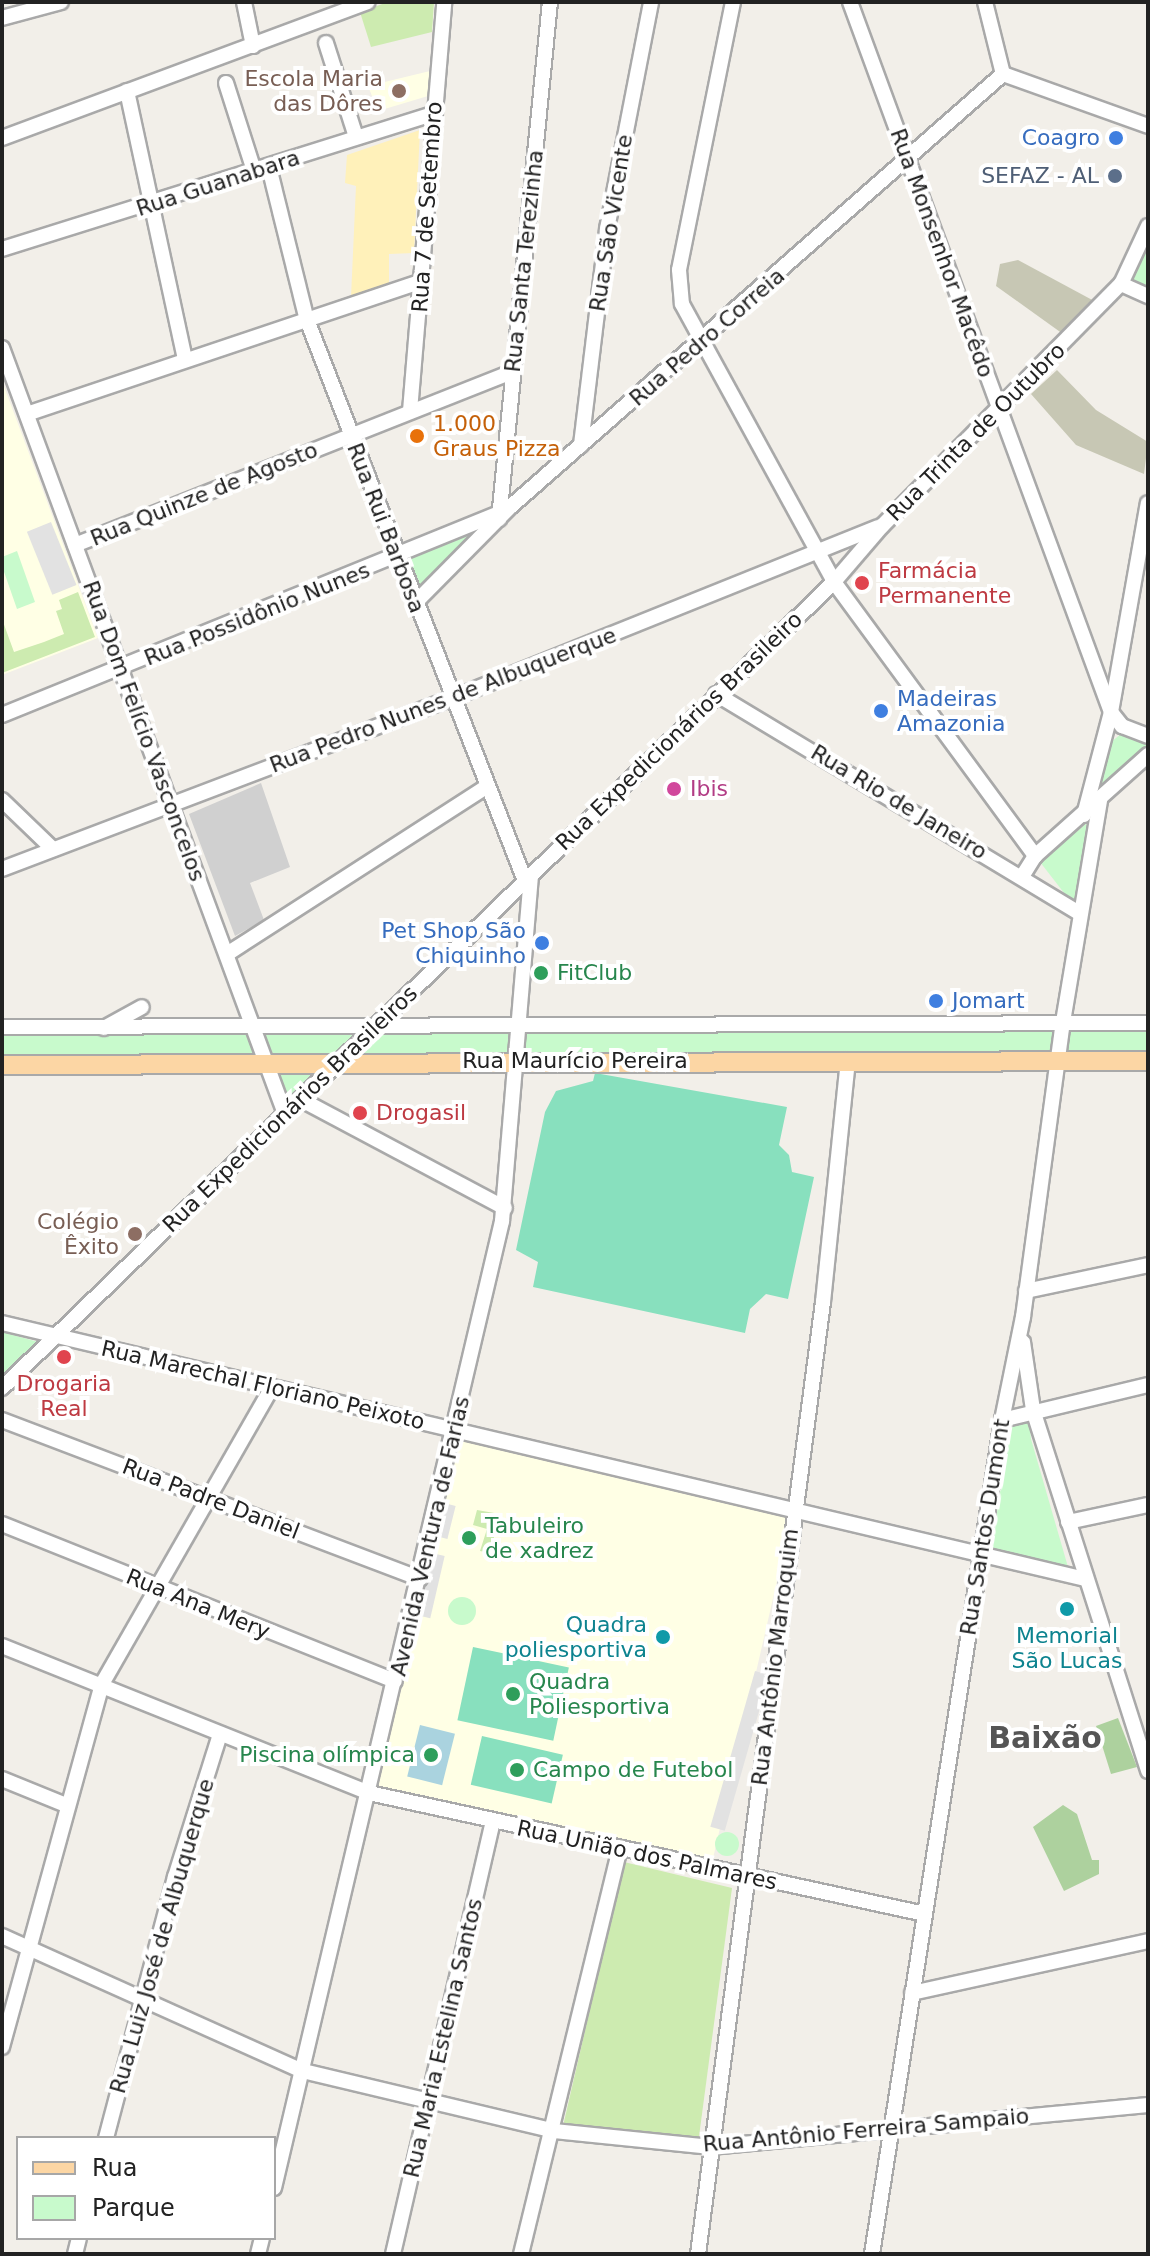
<!DOCTYPE html>
<meta charset="utf-8">
<style>
body{margin:0}
#map{position:relative;width:1150px;height:2256px;overflow:hidden;background:#f2efe9;font-family:"DejaVu Sans",sans-serif}
div>[style]{position:absolute}
.education>*{inset:0;background:#ffffe5;transform-origin:0 0}
.religious>*{inset:0;background:#d0d0d0}
.construction>*{inset:0;background:#c7c7b4}
.grass>*{inset:0;background:#cdebb0}
.forest>*{inset:0;background:#add19e}
.sand>*{inset:0;background:#fff1ba}
.park>*{inset:0;background:#c8facc}
.round{border-radius:50%}
.pitch>*{inset:0;background:#88e0be;transform-origin:0 0}
.parking>*{inset:0;background:#e2e2e2;transform-origin:0 0}
.water>*{inset:0;background:#aad3df;transform-origin:0 0}
.roads{filter:drop-shadow(2px 0 #a9a9a9) drop-shadow(-2px 0 #a9a9a9) drop-shadow(0 2px #a9a9a9) drop-shadow(0 -2px #a9a9a9)}
.minor>*{height:14px;margin:-7px;padding:0 7px;transform-origin:7px;border-radius:7px;background:#fff}
.major>*{height:18px;margin:-9px;padding:0 9px;transform-origin:9px;border-radius:9px;background:#fcd6a4}
.dots>*{width:22px;height:22px;translate:-50% -50%;box-sizing:border-box;border:4px solid #fff;border-radius:50%}
span{translate:-50% -50%;white-space:nowrap;text-align:center;line-height:1.15;-webkit-text-stroke:8px #fff;paint-order:stroke}
.education-label{font-size:22px;color:#785e54}
.right{translate:-100% -50%;text-align:right}
.shop-label{font-size:22px;color:#366cbe}
.left{translate:0 -50%;text-align:left}
.service-label{font-size:22px;color:#4e5e75}
.street-label{font-size:22px;color:#222}
.food-label{font-size:22px;color:#c56008}
.health-label{font-size:22px;color:#be3a42}
.hotel-label{font-size:22px;color:#b23c85}
.leisure-label{font-size:22px;color:#27864d}
.culture-label{font-size:22px;color:#0d838f}
.district-label{font-size:30px;color:#555;font-weight:700}
.frame{position:absolute;inset:0;border:4px solid #222;pointer-events:none}
.legend{position:absolute;left:16px;top:2136px;width:260px;height:104px;box-sizing:border-box;background:#fff;border:2px solid #a7a7a7;margin:0;padding:10px 14px;list-style:none;font-size:24px;color:#222}
.legend li{display:flex;align-items:center;gap:16px;height:40px}
.legend b{width:40px;border:2px solid #a7a7a7}
</style>
<div id="map">
<div class="education">
<div style="clip-path:polygon(430px 71px,428px 96px,378px 111px,368px 86px)"></div>
<div style="clip-path:polygon(2px 381px,98px 638px,2px 675px)"></div>
<div style="left:456px;top:1429px;width:347px;height:374px;rotate:13deg"></div>
</div>
<div class="religious">
<div style="clip-path:polygon(261px 783px,290px 867px,250px 883px,264px 920px,235px 936px,189px 814px)"></div>
</div>
<div class="construction">
<div style="clip-path:polygon(1018px 260px,1096px 302px,1063px 334px,996px 286px,1000px 264px)"></div>
<div style="clip-path:polygon(1057px 370px,1096px 410px,1148px 442px,1144px 474px,1076px 445px,1031px 394px)"></div>
</div>
<div class="grass">
<div style="clip-path:polygon(388px 2px,434px 2px,432px 32px,371px 47px,360px 12px)"></div>
<div style="clip-path:polygon(78px 592px,95px 637px,2px 673px,2px 619px,14px 652px,44px 642px,64px 634px,56px 611px,62px 609px,59px 600px)"></div>
<div style="clip-path:polygon(477px 1510px,500px 1514px,490px 1553px,480px 1551px,487px 1529px,473px 1525px)"></div>
<div style="clip-path:polygon(624px 1862px,732px 1888px,698px 2144px,563px 2126px)"></div>
</div>
<div class="forest">
<div style="clip-path:polygon(1118px 1718px,1137px 1767px,1111px 1774px,1096px 1726px)"></div>
<div style="clip-path:polygon(1063px 1805px,1077px 1814px,1092px 1860px,1099px 1860px,1099px 1874px,1064px 1891px,1033px 1827px)"></div>
</div>
<div class="sand">
<div style="clip-path:polygon(420px 130px,414px 253px,389px 254px,389px 285px,351px 297px,356px 186px,345px 183px,347px 155px)"></div>
</div>
<div class="park">
<div style="clip-path:polygon(1148px 238px,1148px 291px,1128px 282px)"></div>
<div style="clip-path:polygon(500px 513px,415px 603px,397px 557px)"></div>
<div style="clip-path:polygon(17px 551px,35px 602px,17px 609px,2px 566px,2px 557px)"></div>
<div style="clip-path:polygon(1122px 733px,1148px 743px,1148px 748px,1092px 805px,1110px 743px)"></div>
<div style="clip-path:polygon(1087px 823px,1075px 907px,1040px 862px)"></div>
<div style="clip-path:polygon(1148px 1023px,1148px 1061px,339px 1062px,285px 1114px,266px 1063px,2px 1065px,2px 1027px)"></div>
<div style="clip-path:polygon(2px 1332px,42px 1343px,2px 1382px)"></div>
<div style="clip-path:polygon(1029px 1419px,1031px 1439px,1068px 1567px,991px 1551px,1011px 1422px)"></div>
<div class="round" style="left:448px;top:1597px;width:28px;height:28px"></div>
<div class="round" style="left:715px;top:1832px;width:24px;height:24px"></div>
</div>
<div class="pitch">
<div style="clip-path:polygon(595px 1073px,787px 1107px,779px 1145px,789px 1155px,792px 1172px,814px 1177px,788px 1299px,766px 1294px,750px 1309px,745px 1333px,533px 1287px,538px 1262px,516px 1250px,545px 1112px,556px 1091px,593px 1081px)"></div>
<div style="left:473px;top:1647px;width:98px;height:75px;rotate:12deg"></div>
<div style="left:482px;top:1736px;width:83px;height:50px;rotate:13deg"></div>
</div>
<div class="parking">
<div style="left:51px;top:522px;width:68px;height:26px;rotate:68deg"></div>
<div style="left:444px;top:1503px;width:12px;height:34px;rotate:14deg"></div>
<div style="left:432px;top:1553px;width:13px;height:64px;rotate:13deg"></div>
<div style="left:755px;top:1671px;width:15px;height:162px;rotate:16deg"></div>
</div>
<div class="water">
<div style="left:420px;top:1725px;width:36px;height:53px;rotate:14deg"></div>
</div>
<div class="roads">
<div class="minor">
<div style="left:244px;top:2px;width:45px;rotate:78.4deg"></div>
<div style="left:733px;top:2px;width:273px;rotate:101.4deg"></div>
<div style="left:679px;top:270px;width:34px;rotate:85deg"></div>
<div style="left:682px;top:304px;width:317px;rotate:61.3deg"></div>
<div style="left:834px;top:582px;width:340px;rotate:53.7deg"></div>
<div style="left:850px;top:2px;width:756px;rotate:69.82deg"></div>
<div style="left:1111px;top:712px;width:18px;rotate:52deg"></div>
<div style="left:1122px;top:726px;width:28px;rotate:21deg"></div>
<div style="left:985px;top:2px;width:74px;rotate:76deg"></div>
<div style="left:2px;top:18px;width:61px;rotate:-15.2deg"></div>
<div style="left:326px;top:43px;width:99px;rotate:72.3deg"></div>
<div style="left:1003px;top:74px;width:154px;rotate:19.7deg"></div>
<div style="left:226px;top:83px;width:92px;rotate:72.3deg"></div>
<div style="left:127px;top:91px;width:275px;rotate:77.8deg"></div>
<div style="left:2px;top:138px;width:390px;rotate:-20.4deg"></div>
<div style="left:269px;top:167px;width:158px;rotate:76.1deg"></div>
<div style="left:307px;top:320px;width:602px;rotate:68.76deg"></div>
<div style="left:2px;top:249px;width:453px;rotate:-17.4deg"></div>
<div style="left:1121px;top:284px;width:30px;rotate:24deg"></div>
<div style="left:2px;top:348px;width:817px;rotate:69.72deg"></div>
<div style="left:410px;top:411px;width:410px;rotate:-85.2deg"></div>
<div style="left:27px;top:414px;width:417px;rotate:-18.6deg"></div>
<div style="left:581px;top:445px;width:218px;rotate:-83.1deg"></div>
<div style="left:607px;top:229px;width:231px;rotate:-79deg"></div>
<div style="left:499px;top:519px;width:520px;rotate:-84.37deg"></div>
<div style="left:75px;top:545px;width:471px;rotate:-21.6deg"></div>
<div style="left:415px;top:603px;width:134px;rotate:-45.3deg"></div>
<div style="left:509px;top:508px;width:658px;rotate:-41.3deg"></div>
<div style="left:716px;top:694px;width:425px;rotate:31.1deg"></div>
<div style="left:2px;top:715px;width:540px;rotate:-22.1deg"></div>
<div style="left:2px;top:800px;width:71px;rotate:43.9deg"></div>
<div style="left:1084px;top:815px;width:106px;rotate:-75.3deg"></div>
<div style="left:1111px;top:712px;width:212px;rotate:-80deg"></div>
<div style="left:2px;top:869px;width:482px;rotate:-20.8deg"></div>
<div style="left:453px;top:698px;width:458px;rotate:-21.9deg"></div>
<div style="left:1023px;top:875px;width:22px;rotate:-58deg"></div>
<div style="left:1035px;top:856px;width:152px;rotate:-41.8deg"></div>
<div style="left:227px;top:954px;width:308px;rotate:-32.8deg"></div>
<div style="left:2px;top:1027px;width:1146px;rotate:-0.2deg"></div>
<div style="left:104px;top:1028px;width:43px;rotate:-28.9deg"></div>
<div style="left:300px;top:1099px;width:232px;rotate:28deg"></div>
<div style="left:1026px;top:1291px;width:125px;rotate:-12deg"></div>
<div style="left:2px;top:1323px;width:1113px;rotate:13.3deg"></div>
<div style="left:1023px;top:1342px;width:69px;rotate:81.6deg"></div>
<div style="left:1033px;top:1410px;width:379px;rotate:72.3deg"></div>
<div style="left:2px;top:1388px;width:1158px;rotate:-44.09deg"></div>
<div style="left:834px;top:582px;width:74px;rotate:-49.4deg"></div>
<div style="left:882px;top:526px;width:340px;rotate:-45.4deg"></div>
<div style="left:1121px;top:284px;width:64px;rotate:-65deg"></div>
<div style="left:2px;top:1420px;width:447px;rotate:20.8deg"></div>
<div style="left:1002px;top:1420px;width:150px;rotate:-13.5deg"></div>
<div style="left:1068px;top:1522px;width:82px;rotate:-12deg"></div>
<div style="left:2px;top:1524px;width:423px;rotate:21.8deg"></div>
<div style="left:2px;top:1646px;width:395px;rotate:21.8deg"></div>
<div style="left:369px;top:1793px;width:569px;rotate:12.28deg"></div>
<div style="left:2px;top:1779px;width:69px;rotate:22.1deg"></div>
<div style="left:2px;top:1936px;width:330px;rotate:24.2deg"></div>
<div style="left:303px;top:2071px;width:258px;rotate:13.4deg"></div>
<div style="left:554px;top:2131px;width:158px;rotate:5.8deg"></div>
<div style="left:711px;top:2147px;width:439px;rotate:-5.5deg"></div>
<div style="left:912px;top:1993px;width:242px;rotate:-12.4deg"></div>
<div style="left:2px;top:2047px;width:377px;rotate:-74.6deg"></div>
<div style="left:102px;top:1684px;width:342px;rotate:-60.2deg"></div>
<div style="left:106px;top:2138px;width:270px;rotate:-75.2deg"></div>
<div style="left:175px;top:1877px;width:150px;rotate:-72.5deg"></div>
<div style="left:274px;top:2188px;width:994px;rotate:-76.73deg"></div>
<div style="left:502px;top:1221px;width:347px;rotate:-85.2deg"></div>
<div style="left:75px;top:2254px;width:16px;rotate:-76deg"></div>
<div style="left:258px;top:2254px;width:16px;rotate:-76deg"></div>
<div style="left:393px;top:2254px;width:444px;rotate:-77deg"></div>
<div style="left:521px;top:2254px;width:418px;rotate:-76.3deg"></div>
<div style="left:698px;top:2254px;width:960px;rotate:-82.52deg"></div>
<div style="left:823px;top:1302px;width:243px;rotate:-84.1deg"></div>
<div style="left:872px;top:2254px;width:844px;rotate:-81.14deg"></div>
<div style="left:1002px;top:1420px;width:105px;rotate:-78.5deg"></div>
<div style="left:1023px;top:1317px;width:298px;rotate:-82.3deg"></div>
<div style="left:1063px;top:1022px;width:225px;rotate:-80.5deg"></div>
</div>
<div class="major">
<div style="left:2px;top:1065px;width:1146px;rotate:-0.2deg"></div>
</div>
</div>
<div class="dots">
<div style="left:399px;top:91px;background:#8d6e63"></div>
<div style="left:1116px;top:138px;background:#3f7fe0"></div>
<div style="left:1115px;top:176px;background:#5c6f8a"></div>
<div style="left:417px;top:436px;background:#e8710a"></div>
<div style="left:862px;top:583px;background:#e0444e"></div>
<div style="left:881px;top:711px;background:#3f7fe0"></div>
<div style="left:674px;top:789px;background:#d1479c"></div>
<div style="left:542px;top:943px;background:#3f7fe0"></div>
<div style="left:541px;top:973px;background:#2e9e5b"></div>
<div style="left:936px;top:1001px;background:#3f7fe0"></div>
<div style="left:360px;top:1113px;background:#e0444e"></div>
<div style="left:135px;top:1234px;background:#8d6e63"></div>
<div style="left:64px;top:1357px;background:#e0444e"></div>
<div style="left:469px;top:1538px;background:#2e9e5b"></div>
<div style="left:1067px;top:1609px;background:#0f9aa8"></div>
<div style="left:663px;top:1637px;background:#0f9aa8"></div>
<div style="left:513px;top:1694px;background:#2e9e5b"></div>
<div style="left:431px;top:1755px;background:#2e9e5b"></div>
<div style="left:517px;top:1770px;background:#2e9e5b"></div>
</div>
<div class="education-label">
<span class="right" style="left:383px;top:91px">Escola Maria<br>das Dôres</span>
<span class="right" style="left:119px;top:1234px">Colégio<br>Êxito</span>
</div>
<div class="shop-label">
<span class="right" style="left:1100px;top:138px">Coagro</span>
<span class="left" style="left:897px;top:711px">Madeiras<br>Amazonia</span>
<span class="right" style="left:526px;top:943px">Pet Shop São<br>Chiquinho</span>
<span class="left" style="left:952px;top:1001px">Jomart</span>
</div>
<div class="service-label">
<span class="right" style="left:1099px;top:176px">SEFAZ - AL</span>
</div>
<div class="street-label">
<span style="left:218px;top:183px;rotate:-18deg">Rua Guanabara</span>
<span style="left:427px;top:207px;rotate:-86deg">Rua 7 de Setembro</span>
<span style="left:611px;top:223px;rotate:-81deg">Rua São Vicente</span>
<span style="left:942px;top:253px;rotate:70deg">Rua Monsenhor Macêdo</span>
<span style="left:524px;top:261px;rotate:-84deg">Rua Santa Terezinha</span>
<span style="left:707px;top:337px;rotate:-41deg">Rua Pedro Correia</span>
<span style="left:976px;top:432px;rotate:-45deg">Rua Trinta de Outubro</span>
<span style="left:204px;top:494px;rotate:-22deg">Rua Quinze de Agosto</span>
<span style="left:386px;top:528px;rotate:69deg">Rua Rui Barbosa</span>
<span style="left:257px;top:614px;rotate:-22deg">Rua Possidônio Nunes</span>
<span style="left:443px;top:700px;rotate:-21deg">Rua Pedro Nunes de Albuquerque</span>
<span style="left:144px;top:731px;rotate:70deg">Rua Dom Felício Vasconcelos</span>
<span style="left:679px;top:731px;rotate:-44deg">Rua Expedicionários Brasileiro</span>
<span style="left:899px;top:802px;rotate:31deg">Rua Rio de Janeiro</span>
<span style="left:575px;top:1061px">Rua Maurício Pereira</span>
<span style="left:290px;top:1109px;rotate:-44deg">Rua Expedicionários Brasileiros</span>
<span style="left:263px;top:1385px;rotate:13deg">Rua Marechal Floriano Peixoto</span>
<span style="left:211px;top:1499px;rotate:21deg">Rua Padre Daniel</span>
<span style="left:985px;top:1527px;rotate:-81deg">Rua Santos Dumont</span>
<span style="left:430px;top:1536px;rotate:-77deg">Avenida Ventura de Farias</span>
<span style="left:198px;top:1604px;rotate:22deg">Rua Ana Mery</span>
<span style="left:775px;top:1657px;rotate:-83deg">Rua Antônio Marroquim</span>
<span style="left:647px;top:1855px;rotate:12deg">Rua União dos Palmares</span>
<span style="left:162px;top:1936px;rotate:-74deg">Rua Luiz José de Albuquerque</span>
<span style="left:443px;top:2038px;rotate:-77deg">Rua Maria Estelina Santos</span>
<span style="left:866px;top:2130px;rotate:-5deg">Rua Antônio Ferreira Sampaio</span>
</div>
<div class="food-label">
<span class="left" style="left:433px;top:436px">1.000<br>Graus Pizza</span>
</div>
<div class="health-label">
<span class="left" style="left:878px;top:583px">Farmácia<br>Permanente</span>
<span class="left" style="left:376px;top:1113px">Drogasil</span>
<span style="left:64px;top:1396px">Drogaria<br>Real</span>
</div>
<div class="hotel-label">
<span class="left" style="left:690px;top:789px">Ibis</span>
</div>
<div class="leisure-label">
<span class="left" style="left:557px;top:973px">FitClub</span>
<span class="left" style="left:485px;top:1538px">Tabuleiro<br>de xadrez</span>
<span class="left" style="left:529px;top:1694px">Quadra<br>Poliesportiva</span>
<span class="right" style="left:415px;top:1755px">Piscina olímpica</span>
<span class="left" style="left:533px;top:1770px">Campo de Futebol</span>
</div>
<div class="culture-label">
<span class="right" style="left:647px;top:1637px">Quadra<br>poliesportiva</span>
<span style="left:1067px;top:1648px">Memorial<br>São Lucas</span>
</div>
<div class="district-label">
<span style="left:1045px;top:1738px">Baixão</span>
</div>
<div class="frame"></div>
<ul class="legend">
<li><b style="height:10px;background:#fcd6a4"></b>Rua</li>
<li><b style="height:22px;background:#c8facc"></b>Parque</li>
</ul>
</div>
